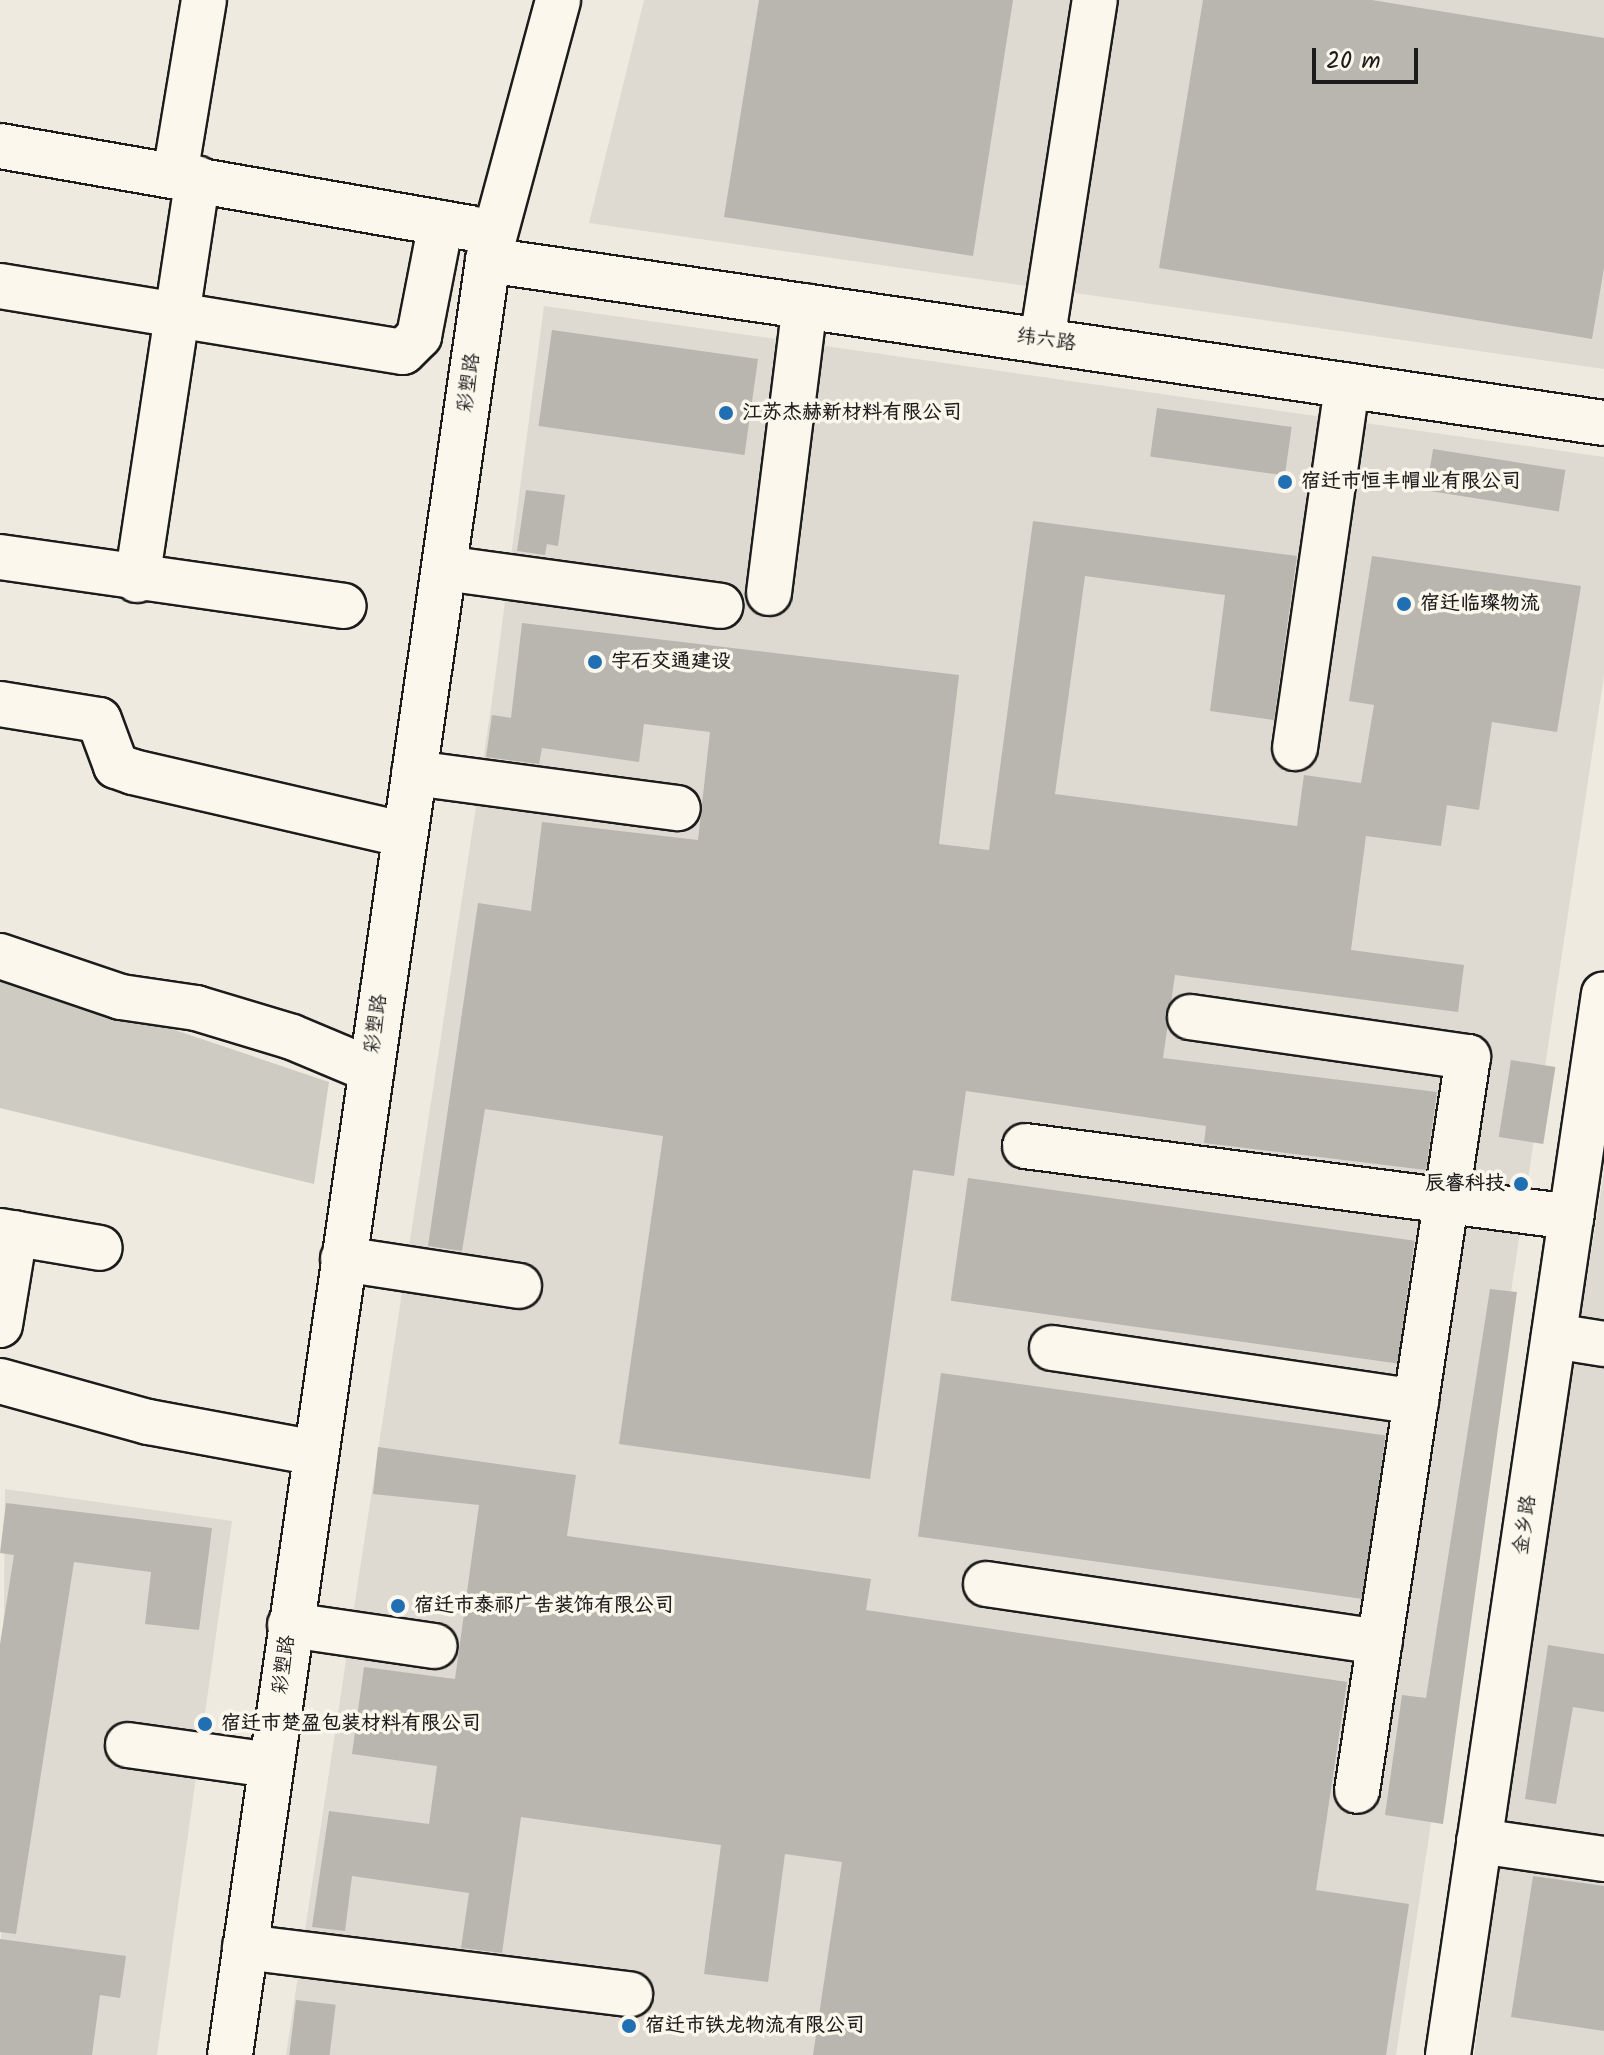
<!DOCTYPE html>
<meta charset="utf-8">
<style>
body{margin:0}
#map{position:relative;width:1604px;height:2055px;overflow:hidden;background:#eeeadf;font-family:Kalam,"LXGW WenKai TC",sans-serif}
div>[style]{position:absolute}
.built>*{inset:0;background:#dedad1}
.green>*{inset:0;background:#ceccc2}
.building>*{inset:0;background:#b9b6af;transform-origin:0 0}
.roads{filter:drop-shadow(2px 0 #1c1c1c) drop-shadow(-2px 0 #1c1c1c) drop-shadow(0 2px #1c1c1c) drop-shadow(0 -2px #1c1c1c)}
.minor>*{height:44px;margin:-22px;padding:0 22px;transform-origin:22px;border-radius:22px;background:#fbf7ec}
.dots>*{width:22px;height:22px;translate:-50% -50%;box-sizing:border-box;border:4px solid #fbf7ec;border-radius:50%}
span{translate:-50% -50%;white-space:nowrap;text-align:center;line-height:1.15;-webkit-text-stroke:7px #fbf7ec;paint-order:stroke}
.street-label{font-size:20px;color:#1c1c1c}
.poi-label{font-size:20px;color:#1c1c1c;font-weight:700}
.left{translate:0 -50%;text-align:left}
.right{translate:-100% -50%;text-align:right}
.scale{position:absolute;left:1312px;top:48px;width:106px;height:36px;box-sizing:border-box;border:4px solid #1c1c1c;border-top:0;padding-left:10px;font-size:24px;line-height:28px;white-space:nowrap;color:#1c1c1c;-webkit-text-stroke:6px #fbf7ec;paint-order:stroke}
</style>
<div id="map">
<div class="built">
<div style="clip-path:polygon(644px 0,1604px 0,1604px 369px,589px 223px)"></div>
<div style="clip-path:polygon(544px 306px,1604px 457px,1604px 675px,1396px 2055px,286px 2055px,491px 708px)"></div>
<div style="clip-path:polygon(1604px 1172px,1604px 2055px,1474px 2055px,1534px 1611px)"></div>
<div style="clip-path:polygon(5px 1489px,232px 1521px,157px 2055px,0 2055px)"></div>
</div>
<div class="green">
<div style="clip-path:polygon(0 971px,329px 1082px,314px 1184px,0 1108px)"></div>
</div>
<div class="building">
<div style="clip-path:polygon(759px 0,1013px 0,973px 256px,724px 217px)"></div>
<div style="clip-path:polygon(1203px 0,1372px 0,1604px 38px,1604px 268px,1592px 339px,1159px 268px)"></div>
<div style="left:552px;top:330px;width:208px;height:97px;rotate:8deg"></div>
<div style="left:1157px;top:408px;width:136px;height:49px;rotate:8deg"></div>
<div style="left:1433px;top:449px;width:134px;height:42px;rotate:9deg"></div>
<div style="clip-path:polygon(526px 490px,565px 495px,558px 546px,547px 544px,545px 555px,517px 551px)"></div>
<div style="clip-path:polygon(1033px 521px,1297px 556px,1274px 720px,1210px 711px,1225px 595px,1085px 576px,1055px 794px,1297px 826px,1304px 775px,1361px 783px,1374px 705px,1349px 701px,1372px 556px,1581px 586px,1557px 732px,1492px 722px,1479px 810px,1447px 805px,1441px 846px,1366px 836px,1351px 950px,1464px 965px,1458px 1012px,1175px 975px,1163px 1058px,1437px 1092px,1426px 1170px,1204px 1143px,1206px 1126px,966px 1091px,954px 1176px,913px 1170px,870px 1479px,619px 1444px,663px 1136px,485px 1109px,462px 1251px,428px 1246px,478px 903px,531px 911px,542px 822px,698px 840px,710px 732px,644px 724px,639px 762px,542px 748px,539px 764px,486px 757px,492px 715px,511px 718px,522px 623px,959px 675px,939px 844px,989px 850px)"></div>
<div style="left:1511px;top:1060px;width:45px;height:78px;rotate:9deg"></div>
<div style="left:968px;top:1178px;width:451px;height:124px;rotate:8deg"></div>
<div style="clip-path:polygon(1490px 1289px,1517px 1292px,1443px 1824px,1385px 1815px,1402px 1695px,1426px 1698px)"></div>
<div style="left:941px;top:1373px;width:449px;height:165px;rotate:8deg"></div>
<div style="clip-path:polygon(378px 1447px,576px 1475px,567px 1536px,871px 1579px,866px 1610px,1347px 1682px,1316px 1890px,1409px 1904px,1386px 2055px,813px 2055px,842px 1862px,785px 1854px,768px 1982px,704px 1974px,721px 1845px,521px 1817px,502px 1953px,461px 1948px,469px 1893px,352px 1876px,345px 1931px,312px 1927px,329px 1811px,429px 1824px,437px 1766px,352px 1754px,364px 1667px,455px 1679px,479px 1505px,373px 1494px)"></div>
<div style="clip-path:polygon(6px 1503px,212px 1528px,199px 1630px,145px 1624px,151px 1572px,74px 1562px,16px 1934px,0 1932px,0 1644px,14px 1555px,0 1553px)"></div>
<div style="clip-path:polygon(1548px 1645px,1604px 1654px,1604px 1712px,1573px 1707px,1556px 1804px,1525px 1799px)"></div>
<div style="clip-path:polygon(1533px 1876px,1604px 1886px,1604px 2031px,1511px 2017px)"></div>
<div style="clip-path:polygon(0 1939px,126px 1956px,120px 1998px,100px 1995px,92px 2055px,0 2055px)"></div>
<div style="left:296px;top:2000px;width:40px;height:56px;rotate:7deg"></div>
</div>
<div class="roads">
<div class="minor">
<div style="left:0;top:146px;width:478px;rotate:9.9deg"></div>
<div style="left:175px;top:175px;width:177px;rotate:-80.6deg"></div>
<div style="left:488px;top:260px;width:1128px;rotate:8.31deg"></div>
<div style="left:0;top:286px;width:408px;rotate:9.3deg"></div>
<div style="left:403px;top:352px;width:23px;rotate:-45deg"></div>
<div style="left:419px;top:336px;width:115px;rotate:-79deg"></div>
<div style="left:1042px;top:341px;width:345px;rotate:-81.2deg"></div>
<div style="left:0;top:557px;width:347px;rotate:8.1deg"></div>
<div style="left:444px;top:568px;width:279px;rotate:7.8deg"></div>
<div style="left:137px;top:580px;width:406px;rotate:-81.4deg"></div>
<div style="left:769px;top:593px;width:289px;rotate:-82.9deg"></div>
<div style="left:0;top:704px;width:100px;rotate:9.2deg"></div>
<div style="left:99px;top:720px;width:49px;rotate:69.7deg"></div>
<div style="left:116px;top:766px;width:18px;rotate:19deg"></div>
<div style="left:133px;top:772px;width:279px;rotate:13deg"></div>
<div style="left:1295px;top:748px;width:366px;rotate:-81.8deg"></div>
<div style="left:414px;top:773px;width:266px;rotate:7.6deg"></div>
<div style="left:0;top:956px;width:128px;rotate:18.7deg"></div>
<div style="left:121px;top:997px;width:76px;rotate:8.3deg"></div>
<div style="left:196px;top:1008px;width:100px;rotate:16.8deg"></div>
<div style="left:292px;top:1037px;width:86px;rotate:22.7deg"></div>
<div style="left:1190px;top:1017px;width:281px;rotate:8.2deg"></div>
<div style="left:1468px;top:1057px;width:742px;rotate:98.6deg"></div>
<div style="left:1025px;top:1146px;width:551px;rotate:7.41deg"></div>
<div style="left:0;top:1231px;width:101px;rotate:9.6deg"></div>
<div style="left:343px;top:1259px;width:178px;rotate:8.7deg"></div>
<div style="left:0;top:1325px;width:93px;rotate:-80.7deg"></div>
<div style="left:1554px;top:1336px;width:51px;rotate:9.1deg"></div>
<div style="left:1052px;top:1348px;width:368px;rotate:8.4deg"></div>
<div style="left:0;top:1381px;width:154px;rotate:15.5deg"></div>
<div style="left:148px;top:1422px;width:170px;rotate:10.5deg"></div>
<div style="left:986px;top:1584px;width:398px;rotate:8.4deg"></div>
<div style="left:290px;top:1625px;width:146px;rotate:8.3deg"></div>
<div style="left:128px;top:1745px;width:144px;rotate:8deg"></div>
<div style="left:1479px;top:1841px;width:126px;rotate:8.2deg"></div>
<div style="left:245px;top:1947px;width:388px;rotate:7deg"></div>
<div style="left:230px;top:2055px;width:1813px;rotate:-81.82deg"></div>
<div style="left:488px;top:260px;width:269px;rotate:-74.9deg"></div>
<div style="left:1448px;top:2055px;width:1072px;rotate:-81.64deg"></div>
</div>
</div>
<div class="dots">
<div style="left:726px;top:413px;background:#1f6fb2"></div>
<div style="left:1285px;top:482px;background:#1f6fb2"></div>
<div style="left:1404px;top:604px;background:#1f6fb2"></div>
<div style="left:595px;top:662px;background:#1f6fb2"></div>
<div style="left:1521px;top:1184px;background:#1f6fb2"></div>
<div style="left:398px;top:1606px;background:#1f6fb2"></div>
<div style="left:205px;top:1724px;background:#1f6fb2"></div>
<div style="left:629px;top:2026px;background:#1f6fb2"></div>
</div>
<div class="street-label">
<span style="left:1046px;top:341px;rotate:8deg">纬六路</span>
<span style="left:470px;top:383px;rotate:-82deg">彩塑路</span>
<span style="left:377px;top:1024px;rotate:-82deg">彩塑路</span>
<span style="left:1526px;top:1525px;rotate:-82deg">金乡路</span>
<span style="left:285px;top:1665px;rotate:-82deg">彩塑路</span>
</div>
<div class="poi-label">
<span class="left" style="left:742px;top:413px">江苏杰赫新材料有限公司</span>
<span class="left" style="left:1301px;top:482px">宿迁市恒丰帽业有限公司</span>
<span class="left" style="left:1420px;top:604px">宿迁临璨物流</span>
<span class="left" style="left:611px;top:662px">宇石交通建设</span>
<span class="right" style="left:1505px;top:1184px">辰睿科技</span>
<span class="left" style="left:414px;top:1606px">宿迁市泰祁广告装饰有限公司</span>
<span class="left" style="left:221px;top:1724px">宿迁市楚盈包装材料有限公司</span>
<span class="left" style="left:645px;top:2026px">宿迁市铁龙物流有限公司</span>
</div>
<div class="scale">20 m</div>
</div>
